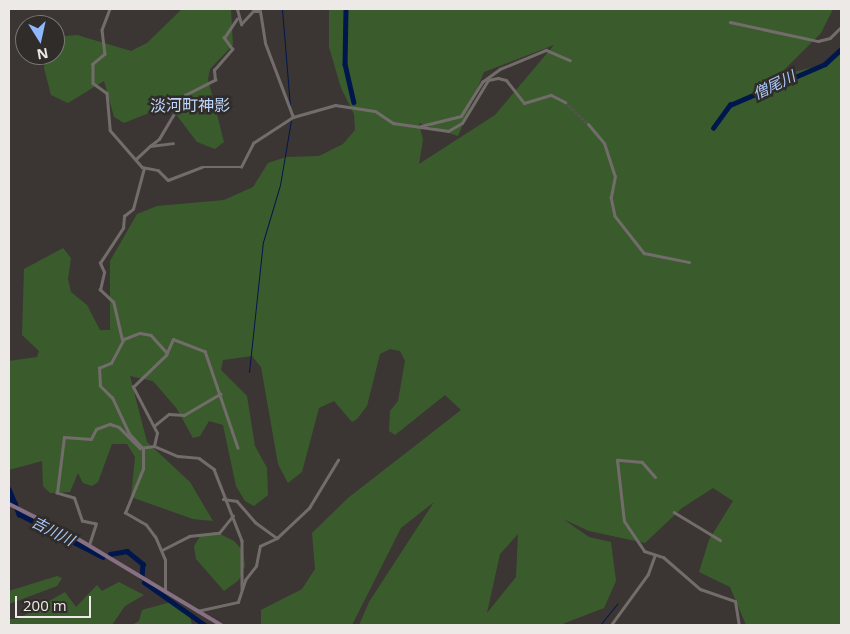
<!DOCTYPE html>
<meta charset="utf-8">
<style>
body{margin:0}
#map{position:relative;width:850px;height:634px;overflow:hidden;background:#3b3633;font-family:"Open Sans","Noto Sans JP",sans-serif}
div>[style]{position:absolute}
.green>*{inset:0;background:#3a5c2d}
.stream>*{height:1px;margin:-0.5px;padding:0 0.5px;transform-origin:0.5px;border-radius:0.5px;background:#00174d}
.river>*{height:4.5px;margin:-2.25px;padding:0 2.25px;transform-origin:2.25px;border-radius:2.25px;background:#00174d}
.tertiary-tunnel>*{height:3px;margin-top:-1.5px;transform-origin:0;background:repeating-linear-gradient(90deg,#56514e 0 3px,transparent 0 4.5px)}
.minor>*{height:2.5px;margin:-1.25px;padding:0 1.25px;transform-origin:1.25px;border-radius:1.25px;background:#726d6a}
.tertiary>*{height:3px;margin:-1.5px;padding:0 1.5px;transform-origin:1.5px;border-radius:1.5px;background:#726d6a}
.secondary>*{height:4px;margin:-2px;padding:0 2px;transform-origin:2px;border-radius:2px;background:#887083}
span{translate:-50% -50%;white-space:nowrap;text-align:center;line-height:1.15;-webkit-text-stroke:5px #302c29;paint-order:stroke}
.water-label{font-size:15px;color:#aacafe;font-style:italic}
.quarter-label{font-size:16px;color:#bdd6fc}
.frame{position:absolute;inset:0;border:10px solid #ece9e7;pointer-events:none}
.north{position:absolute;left:15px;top:15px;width:50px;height:50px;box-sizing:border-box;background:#302c29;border:1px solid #7b7875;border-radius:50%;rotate:170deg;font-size:14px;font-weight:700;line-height:20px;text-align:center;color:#ece9e7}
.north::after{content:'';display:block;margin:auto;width:18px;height:22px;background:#8eb9fd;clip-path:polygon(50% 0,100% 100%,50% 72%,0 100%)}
.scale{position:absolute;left:15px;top:596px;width:76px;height:22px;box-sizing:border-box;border:2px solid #ece9e7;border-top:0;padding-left:6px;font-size:15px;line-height:18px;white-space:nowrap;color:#ece9e7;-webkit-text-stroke:4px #302c29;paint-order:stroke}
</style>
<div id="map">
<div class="green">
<div style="clip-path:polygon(182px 9px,231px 9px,233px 45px,210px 69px,208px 79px,224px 142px,215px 149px,197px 142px,169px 105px,124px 123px,114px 117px,104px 81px,68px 103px,51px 95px,44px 68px,46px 55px,55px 55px,56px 37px,77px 35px,131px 51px,147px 43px)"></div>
<div style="clip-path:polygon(evenodd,329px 9px,833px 9px,821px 33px,778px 76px,826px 64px,841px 50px,841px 625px,746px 625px,730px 587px,699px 572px,709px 540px,733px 501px,713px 488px,682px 508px,645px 543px,589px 531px,563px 519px,589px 537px,611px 542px,616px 581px,604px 608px,560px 625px,359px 625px,369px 602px,434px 502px,401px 528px,352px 625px,261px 625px,261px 610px,302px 589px,315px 569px,312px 533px,348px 498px,461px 410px,445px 395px,395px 435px,389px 431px,390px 411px,398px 401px,405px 361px,400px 351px,390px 349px,380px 354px,367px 406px,357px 419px,352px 422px,334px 401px,319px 408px,302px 472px,288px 483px,278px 464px,261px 367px,252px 356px,223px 360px,221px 370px,247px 396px,255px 446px,267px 468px,268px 495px,254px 506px,245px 501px,236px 486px,223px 425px,209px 421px,200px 436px,193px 438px,177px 409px,153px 381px,130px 376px,147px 442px,190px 482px,213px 521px,193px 519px,131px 497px,135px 457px,127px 444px,112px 444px,98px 482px,92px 486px,83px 483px,78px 473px,70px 492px,50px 493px,43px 486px,42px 461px,9px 470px,9px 361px,37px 357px,39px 351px,22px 335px,24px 269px,63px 248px,71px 258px,68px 279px,71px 292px,87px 305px,100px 330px,110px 330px,110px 261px,137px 214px,157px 206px,224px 200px,253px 187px,268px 163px,286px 157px,319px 156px,343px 144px,355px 130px,354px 114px,341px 88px,329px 47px,329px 9px,554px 45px,495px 115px,419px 164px,423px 140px,419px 123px,458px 136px,484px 72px,554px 45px,329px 9px,518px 534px,516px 577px,487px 613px,500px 554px,518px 534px)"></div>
<div style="clip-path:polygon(216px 532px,234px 541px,243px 551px,245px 566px,239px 580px,224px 591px,196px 559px,194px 546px,201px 535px)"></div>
<div style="clip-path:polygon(57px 576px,62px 578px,57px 586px,9px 604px,9px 591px)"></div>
<div style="clip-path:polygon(119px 582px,144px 595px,125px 606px,112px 625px,9px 625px,9px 619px,18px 619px,65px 592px,76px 607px,97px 585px,102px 591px)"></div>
<div style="clip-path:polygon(171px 602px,190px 616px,192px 625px,132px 625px,139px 621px,142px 610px)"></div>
</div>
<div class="stream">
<div style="left:282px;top:9px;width:97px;rotate:85.3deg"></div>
<div style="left:249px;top:372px;width:131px;rotate:-83.9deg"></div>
<div style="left:263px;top:242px;width:59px;rotate:-73.4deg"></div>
<div style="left:280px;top:185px;width:66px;rotate:-80.4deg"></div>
<div style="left:600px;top:625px;width:28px;rotate:-51deg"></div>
</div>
<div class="river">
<div style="left:346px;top:9px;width:55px;rotate:91deg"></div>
<div style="left:345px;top:64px;width:39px;rotate:77deg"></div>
<div style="left:713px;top:128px;width:29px;rotate:-54deg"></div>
<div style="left:730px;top:105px;width:103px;rotate:-23.3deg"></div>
<div style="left:825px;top:64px;width:22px;rotate:-43deg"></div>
<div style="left:9px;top:489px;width:15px;rotate:67deg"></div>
<div style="left:9px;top:500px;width:7px;rotate:27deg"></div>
<div style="left:15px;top:503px;width:12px;rotate:70deg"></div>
<div style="left:19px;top:514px;width:94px;rotate:27.1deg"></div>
<div style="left:110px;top:554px;width:17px;rotate:-10deg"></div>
<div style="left:127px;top:551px;width:21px;rotate:39deg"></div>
<div style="left:143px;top:564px;width:13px;rotate:94deg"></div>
<div style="left:144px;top:582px;width:75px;rotate:35.2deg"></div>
</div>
<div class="tertiary-tunnel">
<div style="left:565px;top:102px;width:32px;rotate:44deg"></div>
</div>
<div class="minor">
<div style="left:110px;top:9px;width:22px;rotate:111deg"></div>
<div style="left:102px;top:30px;width:24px;rotate:83deg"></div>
<div style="left:105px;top:54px;width:16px;rotate:140deg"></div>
<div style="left:93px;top:64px;width:19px;rotate:90deg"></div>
<div style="left:93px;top:83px;width:17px;rotate:36deg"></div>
<div style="left:107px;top:93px;width:37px;rotate:85deg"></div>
<div style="left:110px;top:130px;width:49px;rotate:49.1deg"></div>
<div style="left:142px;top:167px;width:16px;rotate:11deg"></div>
<div style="left:158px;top:170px;width:14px;rotate:45deg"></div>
<div style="left:168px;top:180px;width:36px;rotate:-21deg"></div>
<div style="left:202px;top:167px;width:39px"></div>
<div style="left:241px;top:167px;width:27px;rotate:-63deg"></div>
<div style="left:253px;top:143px;width:48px;rotate:-33deg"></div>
<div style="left:730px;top:22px;width:90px;rotate:12.2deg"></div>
<div style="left:818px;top:41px;width:12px;rotate:-14deg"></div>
<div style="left:830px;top:38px;width:16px;rotate:-45deg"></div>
<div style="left:421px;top:126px;width:41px;rotate:-14deg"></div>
<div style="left:461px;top:116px;width:40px;rotate:-58deg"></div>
<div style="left:482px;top:82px;width:22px;rotate:-36deg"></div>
<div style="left:500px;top:69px;width:50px;rotate:-22.4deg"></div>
<div style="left:546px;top:50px;width:26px;rotate:23deg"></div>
<div style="left:150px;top:146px;width:11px;rotate:-38deg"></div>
<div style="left:159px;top:139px;width:51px;rotate:-59.4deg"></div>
<div style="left:185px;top:95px;width:34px;rotate:-27deg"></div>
<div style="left:215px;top:80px;width:10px;rotate:-96deg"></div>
<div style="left:214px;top:70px;width:28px;rotate:-49deg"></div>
<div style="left:232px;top:49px;width:14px;rotate:-126deg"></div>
<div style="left:224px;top:38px;width:23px;rotate:-56deg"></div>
<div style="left:136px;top:159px;width:19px;rotate:-43deg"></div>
<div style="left:150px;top:146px;width:23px;rotate:-7deg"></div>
<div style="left:611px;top:197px;width:19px;rotate:78deg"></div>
<div style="left:615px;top:216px;width:47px;rotate:51.9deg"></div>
<div style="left:644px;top:253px;width:46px;rotate:11.3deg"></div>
<div style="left:122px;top:340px;width:39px;rotate:-103deg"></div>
<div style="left:113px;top:302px;width:18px;rotate:-137deg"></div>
<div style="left:100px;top:290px;width:18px;rotate:-77deg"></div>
<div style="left:104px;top:272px;width:10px;rotate:-114deg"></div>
<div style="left:100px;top:263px;width:42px;rotate:-56.7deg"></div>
<div style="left:123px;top:228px;width:12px;rotate:-85deg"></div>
<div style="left:124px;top:216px;width:11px;rotate:-38deg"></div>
<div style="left:133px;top:209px;width:42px;rotate:-75deg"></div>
<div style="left:154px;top:426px;width:19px;rotate:-39deg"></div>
<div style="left:169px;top:414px;width:15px;rotate:4deg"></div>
<div style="left:184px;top:415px;width:42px;rotate:-30.3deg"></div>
<div style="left:154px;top:446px;width:26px;rotate:23deg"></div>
<div style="left:178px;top:456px;width:21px;rotate:5deg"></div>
<div style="left:199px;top:458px;width:19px;rotate:36deg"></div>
<div style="left:214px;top:469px;width:77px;rotate:68.7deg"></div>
<div style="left:242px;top:541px;width:48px;rotate:90deg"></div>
<div style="left:223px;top:499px;width:14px;rotate:8deg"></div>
<div style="left:237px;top:501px;width:28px;rotate:49deg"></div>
<div style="left:255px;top:522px;width:27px;rotate:36deg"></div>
<div style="left:674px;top:512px;width:54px;rotate:31.3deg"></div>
<div style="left:89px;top:545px;width:22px;rotate:-72deg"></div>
<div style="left:96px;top:524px;width:14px;rotate:-168deg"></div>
<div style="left:82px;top:521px;width:24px;rotate:-109deg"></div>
<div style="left:74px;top:498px;width:18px;rotate:-164deg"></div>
<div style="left:57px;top:493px;width:56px;rotate:-82.9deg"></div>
<div style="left:64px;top:437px;width:27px;rotate:4deg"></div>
<div style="left:91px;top:439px;width:11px;rotate:-63deg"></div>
<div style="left:96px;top:429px;width:15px;rotate:-20deg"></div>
<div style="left:110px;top:424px;width:9px;rotate:18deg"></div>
<div style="left:119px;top:427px;width:30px;rotate:45deg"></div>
<div style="left:140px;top:448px;width:14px;rotate:-8deg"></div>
<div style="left:154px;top:446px;width:13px;rotate:-77deg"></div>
<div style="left:157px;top:433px;width:52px;rotate:-117.6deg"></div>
<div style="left:133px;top:387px;width:46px;rotate:-44.1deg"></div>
<div style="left:166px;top:355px;width:17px;rotate:-66deg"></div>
<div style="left:173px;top:339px;width:34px;rotate:21deg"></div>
<div style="left:205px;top:351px;width:102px;rotate:71.2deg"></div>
<div style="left:162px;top:550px;width:30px;rotate:-27deg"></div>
<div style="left:189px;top:536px;width:30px;rotate:-6deg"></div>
<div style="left:219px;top:533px;width:22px;rotate:-51deg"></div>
<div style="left:165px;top:591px;width:31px;rotate:-90deg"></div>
<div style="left:165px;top:560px;width:25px;rotate:-113deg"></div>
<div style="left:155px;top:537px;width:15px;rotate:-127deg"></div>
<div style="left:146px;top:525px;width:24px;rotate:-150deg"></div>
<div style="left:125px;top:513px;width:48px;rotate:-67.8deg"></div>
<div style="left:143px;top:469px;width:20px;rotate:-90deg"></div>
<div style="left:143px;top:449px;width:21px;rotate:-133deg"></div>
<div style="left:129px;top:434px;width:40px;rotate:-115deg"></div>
<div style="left:112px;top:398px;width:17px;rotate:-135deg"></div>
<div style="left:100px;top:386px;width:18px;rotate:-93deg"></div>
<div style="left:99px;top:368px;width:13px;rotate:-23deg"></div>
<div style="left:111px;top:363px;width:27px;rotate:-62deg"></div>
<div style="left:124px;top:339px;width:17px;rotate:-21deg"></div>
<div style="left:140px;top:333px;width:11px;rotate:10deg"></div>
<div style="left:151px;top:335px;width:24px;rotate:48deg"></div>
<div style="left:197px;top:611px;width:42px;rotate:-12.4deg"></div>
<div style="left:238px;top:602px;width:23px;rotate:-72deg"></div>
<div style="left:245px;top:580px;width:18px;rotate:-52deg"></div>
<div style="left:256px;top:566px;width:20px;rotate:-79deg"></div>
<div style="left:260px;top:546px;width:19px;rotate:-25deg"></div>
<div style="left:277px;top:538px;width:44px;rotate:-43.2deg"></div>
<div style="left:309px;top:508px;width:56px;rotate:-58.9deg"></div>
<div style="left:611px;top:625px;width:63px;rotate:-54deg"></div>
<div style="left:648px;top:574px;width:20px;rotate:-70deg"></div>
</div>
<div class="tertiary">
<div style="left:237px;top:9px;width:16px;rotate:75deg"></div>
<div style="left:241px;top:24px;width:18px;rotate:-47deg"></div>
<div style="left:253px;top:11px;width:7px"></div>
<div style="left:260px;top:11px;width:32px;rotate:81deg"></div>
<div style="left:265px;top:43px;width:79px;rotate:69.3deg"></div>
<div style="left:293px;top:117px;width:44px;rotate:-15.9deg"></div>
<div style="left:335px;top:105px;width:40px;rotate:8.5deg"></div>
<div style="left:375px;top:111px;width:22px;rotate:34deg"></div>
<div style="left:393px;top:123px;width:56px;rotate:8.3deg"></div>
<div style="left:448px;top:131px;width:16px;rotate:-30deg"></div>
<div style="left:462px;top:123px;width:50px;rotate:-58.8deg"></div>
<div style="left:488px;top:80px;width:10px;rotate:-11deg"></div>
<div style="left:498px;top:78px;width:8px;rotate:14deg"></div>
<div style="left:506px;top:80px;width:29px;rotate:52deg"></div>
<div style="left:524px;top:103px;width:28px;rotate:-17deg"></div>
<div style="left:551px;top:95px;width:16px;rotate:27deg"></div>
<div style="left:588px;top:124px;width:25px;rotate:50deg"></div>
<div style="left:604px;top:143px;width:35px;rotate:72deg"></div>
<div style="left:615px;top:176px;width:21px;rotate:101deg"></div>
<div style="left:655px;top:477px;width:20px;rotate:-131deg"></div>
<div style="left:642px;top:462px;width:25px;rotate:-175deg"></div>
<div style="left:617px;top:460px;width:61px;rotate:83.5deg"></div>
<div style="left:624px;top:521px;width:36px;rotate:56deg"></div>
<div style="left:644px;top:551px;width:20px;rotate:18deg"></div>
<div style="left:663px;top:557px;width:49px;rotate:40.9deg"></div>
<div style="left:700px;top:589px;width:37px;rotate:19deg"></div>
<div style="left:735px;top:601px;width:24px;rotate:81deg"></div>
</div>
<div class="secondary">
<div style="left:9px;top:504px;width:72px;rotate:26.6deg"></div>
<div style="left:73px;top:536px;width:173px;rotate:31deg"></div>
</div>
<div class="water-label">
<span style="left:774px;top:85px;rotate:-26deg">僧尾川</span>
<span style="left:53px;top:531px;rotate:27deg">吉川川</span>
</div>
<div class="quarter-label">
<span style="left:190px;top:105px">淡河町神影</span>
</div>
<div class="frame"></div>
<div class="north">N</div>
<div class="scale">200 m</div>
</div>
